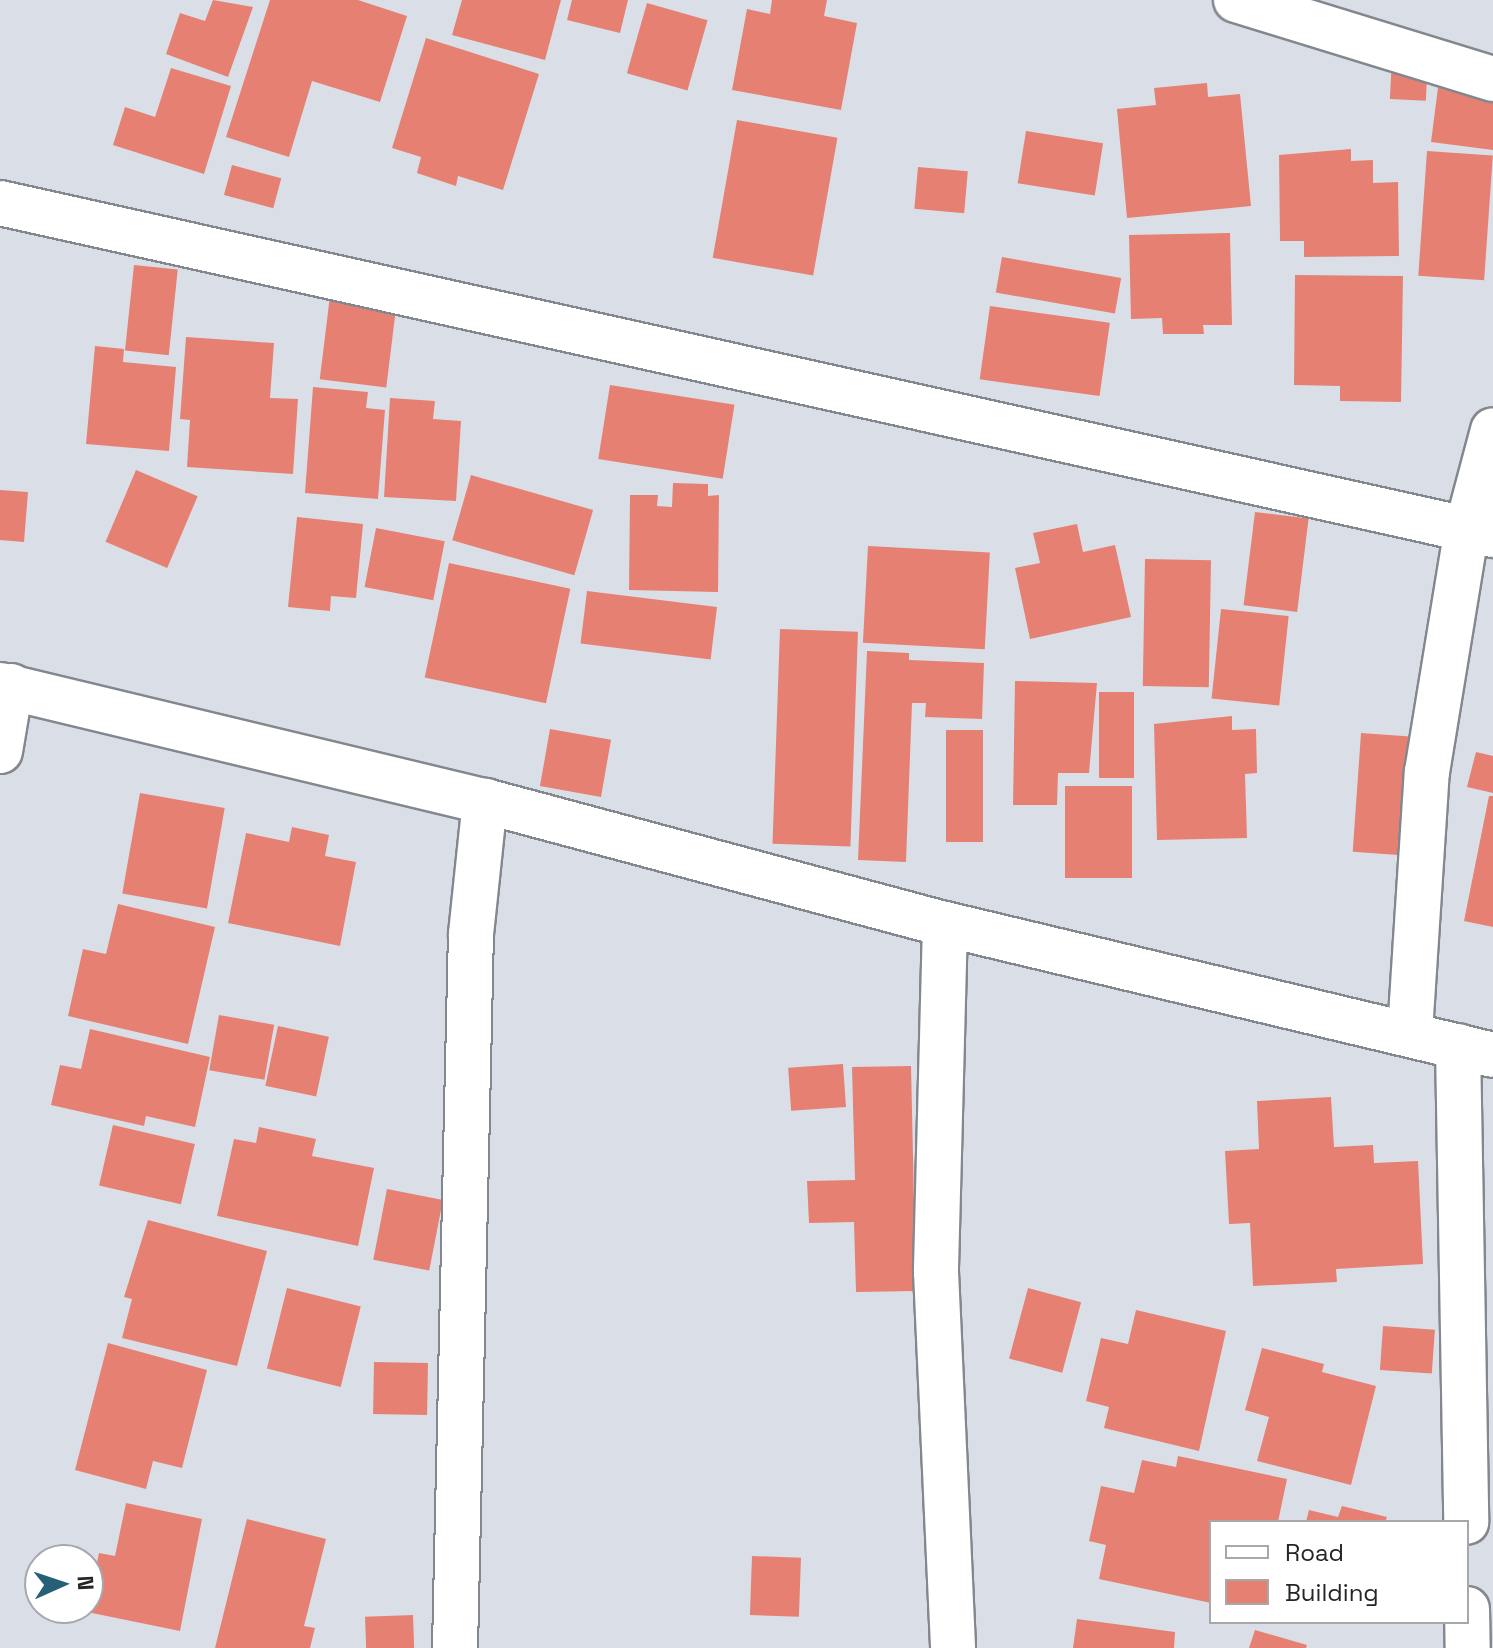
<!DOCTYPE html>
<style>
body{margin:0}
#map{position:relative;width:1493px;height:1648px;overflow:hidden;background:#dadfe7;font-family:"Space Grotesk",sans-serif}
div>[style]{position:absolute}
.building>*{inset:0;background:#e68072;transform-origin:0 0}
.roads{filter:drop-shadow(2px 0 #83878e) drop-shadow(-2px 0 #83878e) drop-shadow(0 2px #83878e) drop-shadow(0 -2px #83878e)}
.street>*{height:44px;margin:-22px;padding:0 22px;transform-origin:22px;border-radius:22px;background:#fff}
span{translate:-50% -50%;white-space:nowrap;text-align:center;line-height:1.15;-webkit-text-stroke:6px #fff;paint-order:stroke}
.legend{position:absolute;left:1209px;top:1520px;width:260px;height:104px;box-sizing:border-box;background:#fff;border:2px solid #a7a8a9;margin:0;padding:10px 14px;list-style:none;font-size:24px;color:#232528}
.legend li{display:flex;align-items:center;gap:16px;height:40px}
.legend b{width:40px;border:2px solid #a7a8a9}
.north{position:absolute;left:24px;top:1544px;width:80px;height:80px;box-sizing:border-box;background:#fff;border:2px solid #a7a8a9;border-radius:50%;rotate:87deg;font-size:22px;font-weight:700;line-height:32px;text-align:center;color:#232528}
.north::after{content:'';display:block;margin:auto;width:28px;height:36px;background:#256078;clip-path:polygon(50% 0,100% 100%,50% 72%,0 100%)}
</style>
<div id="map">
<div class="building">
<div style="clip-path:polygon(213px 0,253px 7px,228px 77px,166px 54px,180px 13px,205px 21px)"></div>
<div style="clip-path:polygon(270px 0,358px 0,407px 16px,380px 102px,312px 81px,289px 157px,226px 137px)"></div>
<div style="clip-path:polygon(462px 0,561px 0,545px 60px,452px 35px)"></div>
<div style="clip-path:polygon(572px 0,628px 0,620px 33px,567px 20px)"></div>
<div style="clip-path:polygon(772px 0,827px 0,824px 16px,857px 23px,841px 110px,732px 90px,747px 9px,770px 14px)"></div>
<div style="left:647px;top:3px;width:63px;height:73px;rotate:16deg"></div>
<div style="clip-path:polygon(426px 38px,539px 74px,503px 190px,458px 176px,456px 186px,417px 173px,421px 157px,392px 148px)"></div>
<div style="left:1392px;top:58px;width:36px;height:41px;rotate:3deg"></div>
<div style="clip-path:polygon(171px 68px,231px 86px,204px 174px,113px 145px,125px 107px,155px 117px)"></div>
<div style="clip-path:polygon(1439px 80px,1493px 86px,1493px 150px,1431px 142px)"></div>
<div style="clip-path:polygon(1207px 83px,1208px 97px,1240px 94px,1251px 206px,1127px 218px,1117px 109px,1156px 105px,1154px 88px)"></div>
<div style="left:737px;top:120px;width:102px;height:140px;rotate:10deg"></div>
<div style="left:1026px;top:131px;width:78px;height:53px;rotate:9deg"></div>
<div style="clip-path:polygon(1351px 149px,1351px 161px,1373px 160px,1373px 183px,1398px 182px,1399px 256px,1304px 257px,1304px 241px,1280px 241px,1279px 155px)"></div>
<div style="left:1427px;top:151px;width:66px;height:125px;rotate:4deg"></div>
<div style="left:232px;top:165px;width:51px;height:31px;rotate:15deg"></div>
<div style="left:918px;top:167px;width:50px;height:42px;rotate:5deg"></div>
<div style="clip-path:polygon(1230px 233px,1232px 325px,1203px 325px,1204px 334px,1163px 334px,1162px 318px,1131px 319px,1129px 235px)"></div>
<div style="left:1002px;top:257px;width:121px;height:36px;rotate:10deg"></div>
<div style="left:134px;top:265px;width:44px;height:86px;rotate:6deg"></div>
<div style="clip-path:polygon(1295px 275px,1403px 276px,1401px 402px,1340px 401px,1340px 386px,1294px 385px)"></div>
<div style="left:330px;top:296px;width:67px;height:84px;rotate:7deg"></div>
<div style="left:990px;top:306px;width:121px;height:74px;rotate:8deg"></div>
<div style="clip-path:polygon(186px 337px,274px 343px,270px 398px,298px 399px,293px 474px,187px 467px,190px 420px,180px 419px)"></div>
<div style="clip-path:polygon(95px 346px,124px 349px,123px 362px,176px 367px,169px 451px,86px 444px)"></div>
<div style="left:610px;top:385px;width:126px;height:75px;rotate:9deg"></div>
<div style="clip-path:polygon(313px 387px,368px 392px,366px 408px,385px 410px,378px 499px,305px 493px)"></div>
<div style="clip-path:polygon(390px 398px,435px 401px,433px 419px,461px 421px,456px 501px,384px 497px)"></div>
<div style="left:136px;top:470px;width:67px;height:78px;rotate:23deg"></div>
<div style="left:471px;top:475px;width:127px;height:68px;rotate:16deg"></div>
<div style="clip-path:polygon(673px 483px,708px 484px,708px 496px,719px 495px,718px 592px,629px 590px,630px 495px,658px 495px,657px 506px,672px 507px)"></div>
<div style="clip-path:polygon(0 490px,28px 492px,24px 542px,0 540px)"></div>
<div style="left:1255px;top:512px;width:54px;height:94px;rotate:7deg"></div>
<div style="clip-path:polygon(297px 517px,363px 524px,356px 598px,331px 596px,330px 611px,288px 607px)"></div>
<div style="clip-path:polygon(1077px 524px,1083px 552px,1115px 545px,1131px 617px,1030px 639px,1015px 568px,1040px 563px,1033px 533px)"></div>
<div style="left:376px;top:528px;width:70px;height:60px;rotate:11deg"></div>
<div style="left:868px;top:546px;width:122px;height:97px;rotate:3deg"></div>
<div style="left:1145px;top:559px;width:66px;height:127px;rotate:1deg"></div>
<div style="left:449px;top:563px;width:124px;height:117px;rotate:12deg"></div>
<div style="left:587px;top:591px;width:131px;height:53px;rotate:7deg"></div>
<div style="left:1221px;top:609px;width:68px;height:90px;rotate:6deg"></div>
<div style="left:780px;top:629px;width:78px;height:215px;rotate:2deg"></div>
<div style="clip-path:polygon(867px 651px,909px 653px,909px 660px,984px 663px,982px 719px,925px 717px,926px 703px,912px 703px,906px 862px,858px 860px)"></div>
<div style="clip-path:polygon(1015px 681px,1097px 683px,1089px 773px,1058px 773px,1057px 805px,1013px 805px)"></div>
<div style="left:1099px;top:692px;width:35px;height:86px"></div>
<div style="clip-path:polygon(1232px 716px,1232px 730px,1256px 729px,1257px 773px,1245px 774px,1247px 838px,1157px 840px,1154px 724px)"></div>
<div style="left:550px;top:729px;width:62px;height:58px;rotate:10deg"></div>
<div style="left:946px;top:730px;width:37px;height:112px"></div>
<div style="left:1361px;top:733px;width:53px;height:119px;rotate:4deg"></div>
<div style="clip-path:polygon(1476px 752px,1493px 756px,1493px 793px,1467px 787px)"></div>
<div style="left:1065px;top:786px;width:67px;height:92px"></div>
<div style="left:140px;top:793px;width:86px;height:102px;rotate:10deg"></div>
<div style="clip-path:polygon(1489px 796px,1493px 796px,1493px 927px,1464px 921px)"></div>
<div style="clip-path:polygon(292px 827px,329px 835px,325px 856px,356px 862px,340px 946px,228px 923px,246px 833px,289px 842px)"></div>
<div style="clip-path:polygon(118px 904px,215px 927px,188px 1044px,68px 1016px,83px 949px,106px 954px)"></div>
<div style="left:219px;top:1015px;width:56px;height:56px;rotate:10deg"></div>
<div style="left:278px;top:1026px;width:52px;height:61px;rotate:12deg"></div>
<div style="clip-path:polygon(90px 1029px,210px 1057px,195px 1127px,146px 1116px,144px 1126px,51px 1105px,60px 1065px,81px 1069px)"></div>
<div style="left:843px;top:1064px;width:43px;height:55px;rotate:86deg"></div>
<div style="clip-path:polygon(911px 1066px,916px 1291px,856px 1292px,854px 1222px,809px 1223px,807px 1181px,855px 1180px,852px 1067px)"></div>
<div style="clip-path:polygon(1331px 1097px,1334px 1147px,1373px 1145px,1374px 1163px,1418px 1161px,1423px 1264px,1336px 1269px,1337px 1282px,1253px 1286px,1250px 1223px,1229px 1224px,1225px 1151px,1259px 1149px,1257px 1101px)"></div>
<div style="left:113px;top:1125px;width:84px;height:62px;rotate:13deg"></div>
<div style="clip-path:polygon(259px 1127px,316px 1139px,312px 1156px,374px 1168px,358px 1246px,217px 1216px,234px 1139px,256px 1143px)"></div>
<div style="left:387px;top:1189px;width:57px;height:72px;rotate:11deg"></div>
<div style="clip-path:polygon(148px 1220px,267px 1251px,237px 1366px,122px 1338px,132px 1299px,124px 1297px)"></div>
<div style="left:287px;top:1288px;width:76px;height:83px;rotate:14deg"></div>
<div style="left:1028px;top:1288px;width:55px;height:73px;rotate:15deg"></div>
<div style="clip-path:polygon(1136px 1310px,1226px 1331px,1199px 1451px,1104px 1428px,1109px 1407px,1086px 1401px,1101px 1338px,1128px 1344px)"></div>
<div style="left:1383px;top:1326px;width:52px;height:44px;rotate:4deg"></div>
<div style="clip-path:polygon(108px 1343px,207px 1370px,182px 1468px,153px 1461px,146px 1489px,75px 1470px)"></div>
<div style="clip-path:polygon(1262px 1348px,1324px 1364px,1322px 1372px,1376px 1386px,1351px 1485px,1257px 1461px,1269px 1417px,1245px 1410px)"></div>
<div style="left:374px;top:1362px;width:54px;height:52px;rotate:1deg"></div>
<div style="clip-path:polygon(1178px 1456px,1287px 1479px,1278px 1522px,1211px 1522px,1211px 1603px,1099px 1579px,1106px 1545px,1089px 1541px,1101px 1486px,1134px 1493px,1142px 1460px,1176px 1467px)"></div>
<div style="clip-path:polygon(126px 1503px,202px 1519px,180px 1631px,87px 1612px,99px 1553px,115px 1556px)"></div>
<div style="clip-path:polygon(1342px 1506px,1387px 1517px,1385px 1522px,1306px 1522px,1309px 1510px,1338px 1517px)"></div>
<div style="clip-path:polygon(247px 1519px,326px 1539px,304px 1626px,315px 1628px,310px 1648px,215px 1648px)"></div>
<div style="left:752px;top:1556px;width:49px;height:59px;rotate:2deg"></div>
<div style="left:413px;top:1615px;width:33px;height:48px;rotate:88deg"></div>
<div style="clip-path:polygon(1077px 1619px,1175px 1632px,1174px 1648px,1073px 1648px)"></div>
<div style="clip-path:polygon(1255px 1630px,1307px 1645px,1306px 1648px,1249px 1648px)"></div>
</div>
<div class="roads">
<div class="street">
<div style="left:1236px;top:0;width:269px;rotate:17.1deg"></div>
<div style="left:0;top:203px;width:1529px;rotate:12.54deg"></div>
<div style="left:0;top:685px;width:499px;rotate:13.5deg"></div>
<div style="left:485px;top:801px;width:476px;rotate:15deg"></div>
<div style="left:945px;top:924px;width:563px;rotate:13.44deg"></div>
<div style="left:0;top:751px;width:66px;rotate:-80.4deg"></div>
<div style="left:945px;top:924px;width:348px;rotate:91.5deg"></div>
<div style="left:936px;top:1272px;width:376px;rotate:87.4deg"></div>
<div style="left:1410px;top:1032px;width:261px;rotate:-86.3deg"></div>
<div style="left:1427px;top:772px;width:247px;rotate:-80.7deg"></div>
<div style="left:1467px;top:528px;width:101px;rotate:-75.1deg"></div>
<div style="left:1458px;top:1046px;width:476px;rotate:89deg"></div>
<div style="left:1467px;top:1609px;width:39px;rotate:89deg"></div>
<div style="left:455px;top:1648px;width:714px;rotate:-88.72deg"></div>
<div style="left:471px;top:934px;width:134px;rotate:-84deg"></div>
</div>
</div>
<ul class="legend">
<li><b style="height:10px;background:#fff"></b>Road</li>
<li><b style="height:22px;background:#e68072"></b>Building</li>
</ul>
<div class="north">N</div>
</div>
